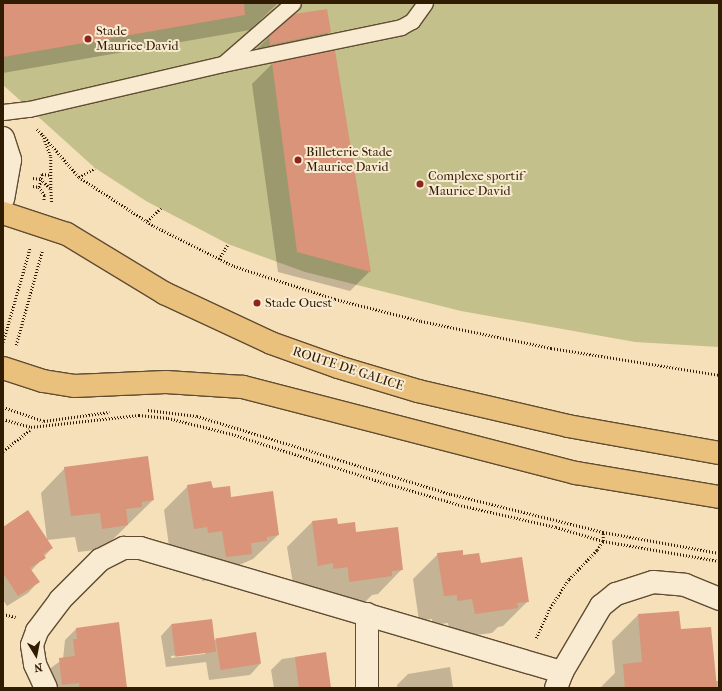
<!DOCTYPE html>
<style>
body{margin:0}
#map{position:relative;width:722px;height:691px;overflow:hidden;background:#f5e0ba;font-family:"IM FELL French Canon",serif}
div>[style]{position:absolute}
.green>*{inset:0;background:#c4c08b}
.shadow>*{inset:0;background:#0003}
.building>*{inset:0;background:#d99479;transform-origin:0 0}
.path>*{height:2.5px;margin-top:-1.25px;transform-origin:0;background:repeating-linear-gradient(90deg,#301b03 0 1px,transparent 0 3px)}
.roads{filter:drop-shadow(1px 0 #614c31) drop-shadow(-1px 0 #614c31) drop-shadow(0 1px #614c31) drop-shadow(0 -1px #614c31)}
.lane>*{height:15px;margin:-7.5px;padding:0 7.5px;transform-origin:7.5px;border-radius:7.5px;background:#f8ebd2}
.street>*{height:22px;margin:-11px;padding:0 11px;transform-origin:11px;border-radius:11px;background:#f8ebd2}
.secondary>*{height:22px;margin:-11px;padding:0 11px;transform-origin:11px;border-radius:11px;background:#f8ebd2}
.primary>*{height:22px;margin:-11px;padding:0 11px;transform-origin:11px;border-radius:11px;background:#eac07d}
.dots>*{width:11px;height:11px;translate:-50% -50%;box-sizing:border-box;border:2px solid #f8ebd2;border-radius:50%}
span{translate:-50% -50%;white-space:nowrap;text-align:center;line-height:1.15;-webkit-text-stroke:4px #f8ebd2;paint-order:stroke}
.poi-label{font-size:13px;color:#301b03}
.left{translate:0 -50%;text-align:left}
.street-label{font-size:13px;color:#301b03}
.frame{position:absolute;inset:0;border:4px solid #301b03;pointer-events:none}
.north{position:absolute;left:16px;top:635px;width:40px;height:40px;-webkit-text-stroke:3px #f8ebd2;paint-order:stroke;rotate:170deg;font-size:11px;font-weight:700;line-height:16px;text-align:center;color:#301b03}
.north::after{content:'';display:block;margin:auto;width:14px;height:18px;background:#301b03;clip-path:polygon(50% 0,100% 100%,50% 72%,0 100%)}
</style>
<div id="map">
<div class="green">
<div style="clip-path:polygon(3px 3px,719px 3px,719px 347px,635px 342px,461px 311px,305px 272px,228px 244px,146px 201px,95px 168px,3px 85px)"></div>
</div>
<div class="shadow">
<div style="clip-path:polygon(3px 3px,278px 3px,250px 30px,3px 73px)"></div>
<div style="clip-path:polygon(330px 32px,319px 43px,259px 56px,258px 48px,270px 36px)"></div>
<div style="clip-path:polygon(334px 51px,370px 271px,350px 291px,278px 272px,252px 84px,272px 64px)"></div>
<div style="clip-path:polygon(65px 468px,153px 500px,103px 549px,78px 552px,75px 537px,47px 540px,41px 493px)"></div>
<div style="clip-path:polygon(188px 486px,212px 489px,230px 498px,278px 535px,253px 559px,239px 565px,227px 578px,202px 581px,198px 554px,170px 553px,164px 510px)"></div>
<div style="clip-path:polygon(312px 522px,337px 525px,355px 533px,402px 569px,378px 594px,372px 595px,366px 601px,325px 606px,294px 590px,287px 547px)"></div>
<div style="clip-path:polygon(3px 529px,52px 548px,31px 571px,38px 582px,28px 593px,7px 606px,3px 600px)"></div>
<div style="clip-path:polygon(438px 554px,462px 556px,480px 564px,528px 601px,503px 626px,498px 627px,492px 633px,450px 638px,448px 623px,433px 625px,432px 619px,419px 621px,413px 579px)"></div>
<div style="clip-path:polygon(638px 615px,680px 630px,715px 681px,719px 681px,719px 688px,600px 688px,615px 673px,612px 641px)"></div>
<div style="clip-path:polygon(evenodd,171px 625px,214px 640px,255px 633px,260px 664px,250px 675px,209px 680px,206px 662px,166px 667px,161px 636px,171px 625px,205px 652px,205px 654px,171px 658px,171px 656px,205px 652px)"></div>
<div style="clip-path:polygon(76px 629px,127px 688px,50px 688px,48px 670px,63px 659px,65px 640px)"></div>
<div style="clip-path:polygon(325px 653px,330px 688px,274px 688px,271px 670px,282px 659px)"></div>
<div style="clip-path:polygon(450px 667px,453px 688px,397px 688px,397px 685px,408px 674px)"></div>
</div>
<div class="building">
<div style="clip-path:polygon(3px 3px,244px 3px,245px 15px,3px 57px)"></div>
<div style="clip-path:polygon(327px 9px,331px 32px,270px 45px,269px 36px,294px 14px)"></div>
<div style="clip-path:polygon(335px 50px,371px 272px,297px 252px,272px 63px)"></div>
<div style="clip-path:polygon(148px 456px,154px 500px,142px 502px,142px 507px,126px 509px,128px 525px,102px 529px,100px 513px,71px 516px,64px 467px)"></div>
<div style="clip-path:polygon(211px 481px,213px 488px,230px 486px,231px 497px,273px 491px,279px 535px,267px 537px,267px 541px,251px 543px,252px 554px,226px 557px,222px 531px,208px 533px,207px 527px,194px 529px,187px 485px)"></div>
<div style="clip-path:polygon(28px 510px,53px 548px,43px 554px,46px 558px,30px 568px,40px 582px,18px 596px,3px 573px,3px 527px)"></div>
<div style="clip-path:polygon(337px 518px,338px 524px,355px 522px,356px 532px,398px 527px,403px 570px,392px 571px,392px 576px,349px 582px,348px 567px,333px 569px,333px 563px,318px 566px,312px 521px)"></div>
<div style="clip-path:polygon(463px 550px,463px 555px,479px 553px,481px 563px,522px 557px,529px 602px,517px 603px,518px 608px,475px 614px,472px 599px,457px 601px,457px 595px,444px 596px,437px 553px)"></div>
<div style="clip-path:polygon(679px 611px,681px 629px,711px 627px,717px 688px,625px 688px,623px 664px,642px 662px,638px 614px)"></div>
<div style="left:212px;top:619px;width:33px;height:41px;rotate:83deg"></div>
<div style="clip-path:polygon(119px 622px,127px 688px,79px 688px,79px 683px,62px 685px,59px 658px,75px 656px,73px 639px,77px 639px,76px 628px)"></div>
<div style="left:256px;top:632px;width:32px;height:41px;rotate:81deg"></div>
<div style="clip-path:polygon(326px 652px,331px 688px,299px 688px,295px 657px)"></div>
</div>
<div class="path">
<div style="left:37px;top:129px;width:8px;rotate:45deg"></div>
<div style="left:43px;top:135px;width:23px;rotate:70deg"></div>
<div style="left:51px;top:157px;width:31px;rotate:90deg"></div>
<div style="left:43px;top:135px;width:55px;rotate:49.4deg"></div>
<div style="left:79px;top:177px;width:90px;rotate:33.2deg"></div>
<div style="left:154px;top:226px;width:89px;rotate:26.6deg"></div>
<div style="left:234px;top:266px;width:106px;rotate:18.1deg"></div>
<div style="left:335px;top:299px;width:89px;rotate:14.3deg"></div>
<div style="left:421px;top:321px;width:133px;rotate:11.7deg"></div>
<div style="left:551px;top:348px;width:170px;rotate:9.1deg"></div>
<div style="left:79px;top:177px;width:18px;rotate:-29deg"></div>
<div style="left:33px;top:178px;width:8px;rotate:7deg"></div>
<div style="left:41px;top:179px;width:14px;rotate:45deg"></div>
<div style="left:51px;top:189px;width:13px;rotate:86deg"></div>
<div style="left:33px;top:186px;width:6px;rotate:9deg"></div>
<div style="left:39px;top:187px;width:11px;rotate:56deg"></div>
<div style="left:45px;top:196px;width:4px;rotate:104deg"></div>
<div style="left:39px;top:187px;width:13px;rotate:-77deg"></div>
<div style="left:42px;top:174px;width:9px;rotate:6deg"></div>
<div style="left:147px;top:221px;width:19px;rotate:-43deg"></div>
<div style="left:219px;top:259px;width:17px;rotate:-59deg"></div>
<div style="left:3px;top:342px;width:98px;rotate:-74deg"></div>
<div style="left:16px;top:345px;width:98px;rotate:-74.5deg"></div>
<div style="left:3px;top:407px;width:43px;rotate:18.9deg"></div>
<div style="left:44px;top:421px;width:66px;rotate:-7.9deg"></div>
<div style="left:148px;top:410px;width:49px;rotate:7deg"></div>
<div style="left:197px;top:416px;width:266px;rotate:17.1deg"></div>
<div style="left:451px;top:494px;width:157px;rotate:14deg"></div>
<div style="left:603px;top:532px;width:118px;rotate:10.3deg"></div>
<div style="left:3px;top:419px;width:29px;rotate:16deg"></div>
<div style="left:31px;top:427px;width:109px;rotate:-6.3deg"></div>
<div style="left:139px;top:415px;width:29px;rotate:6deg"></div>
<div style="left:168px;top:418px;width:66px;rotate:14deg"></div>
<div style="left:232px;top:434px;width:147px;rotate:17.8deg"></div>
<div style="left:372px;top:479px;width:96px;rotate:16.4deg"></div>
<div style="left:464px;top:506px;width:94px;rotate:12.9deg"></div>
<div style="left:556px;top:527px;width:49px;rotate:16.6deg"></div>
<div style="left:603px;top:541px;width:118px;rotate:9.8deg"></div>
<div style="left:3px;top:451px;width:34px;rotate:-38deg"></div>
<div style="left:3px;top:614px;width:13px;rotate:13deg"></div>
<div style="left:536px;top:638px;width:33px;rotate:-65deg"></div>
<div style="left:550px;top:608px;width:35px;rotate:-57deg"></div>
<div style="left:569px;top:579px;width:40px;rotate:-46deg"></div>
<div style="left:597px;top:550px;width:11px;rotate:-56deg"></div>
<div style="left:603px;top:541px;width:9px;rotate:-90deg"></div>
</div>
<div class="roads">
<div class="lane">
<div style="left:224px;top:63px;width:91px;rotate:-41deg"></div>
<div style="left:3px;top:112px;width:26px;rotate:-7deg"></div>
<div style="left:29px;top:109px;width:199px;rotate:-13.1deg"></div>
<div style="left:223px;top:64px;width:182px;rotate:-11.7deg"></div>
<div style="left:401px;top:27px;width:13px;rotate:-29deg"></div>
<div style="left:412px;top:21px;width:22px;rotate:-54deg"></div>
</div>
<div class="street">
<div style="left:367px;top:614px;width:74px;rotate:90deg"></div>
<div style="left:46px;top:688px;width:26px;rotate:-115deg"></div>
<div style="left:35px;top:664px;width:19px;rotate:-99deg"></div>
<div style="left:32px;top:645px;width:15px;rotate:-70deg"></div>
<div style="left:37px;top:631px;width:39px;rotate:-53deg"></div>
<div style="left:60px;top:600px;width:57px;rotate:-45deg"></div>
<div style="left:100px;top:560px;width:27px;rotate:-27deg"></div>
<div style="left:124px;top:548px;width:16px"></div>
<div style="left:140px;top:548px;width:440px;rotate:16.4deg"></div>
<div style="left:556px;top:688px;width:17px;rotate:-69deg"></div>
<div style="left:562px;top:672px;width:77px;rotate:-59.4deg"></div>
<div style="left:601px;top:606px;width:19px;rotate:-39deg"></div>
<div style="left:616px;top:594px;width:39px;rotate:-18deg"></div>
<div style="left:653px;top:582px;width:32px;rotate:5deg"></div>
<div style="left:685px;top:585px;width:37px;rotate:22deg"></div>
</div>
<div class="secondary">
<div style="left:3px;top:138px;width:23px;rotate:72deg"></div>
<div style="left:10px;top:160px;width:39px;rotate:100deg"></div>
</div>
<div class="primary">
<div style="left:3px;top:213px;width:67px;rotate:18.2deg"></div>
<div style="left:67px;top:234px;width:114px;rotate:31.3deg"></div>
<div style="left:164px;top:293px;width:118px;rotate:25deg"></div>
<div style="left:271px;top:343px;width:71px;rotate:19.7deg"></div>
<div style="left:338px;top:367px;width:84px;rotate:16.7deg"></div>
<div style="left:418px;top:391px;width:154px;rotate:13.1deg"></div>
<div style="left:568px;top:426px;width:153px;rotate:10.1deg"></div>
<div style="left:3px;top:368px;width:42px;rotate:18deg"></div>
<div style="left:43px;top:381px;width:31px;rotate:9deg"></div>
<div style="left:74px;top:386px;width:92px;rotate:-2.5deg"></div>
<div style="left:166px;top:382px;width:77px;rotate:3.7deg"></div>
<div style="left:243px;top:387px;width:344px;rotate:14.5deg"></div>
<div style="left:576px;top:473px;width:145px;rotate:9.5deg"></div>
</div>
</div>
<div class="dots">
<div style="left:88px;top:39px;background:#8f2418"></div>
<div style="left:298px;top:160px;background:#8f2418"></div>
<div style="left:420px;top:184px;background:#8f2418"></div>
<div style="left:257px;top:303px;background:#8f2418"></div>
</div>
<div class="poi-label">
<span class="left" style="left:96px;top:39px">Stade<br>Maurice David</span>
<span class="left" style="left:306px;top:160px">Billeterie Stade<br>Maurice David</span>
<span class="left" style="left:428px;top:184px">Complexe sportif<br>Maurice David</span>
<span class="left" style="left:265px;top:303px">Stade Ouest</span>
</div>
<div class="street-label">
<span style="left:348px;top:369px;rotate:18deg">ROUTE DE GALICE</span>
</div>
<div class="frame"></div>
<div class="north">N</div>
</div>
